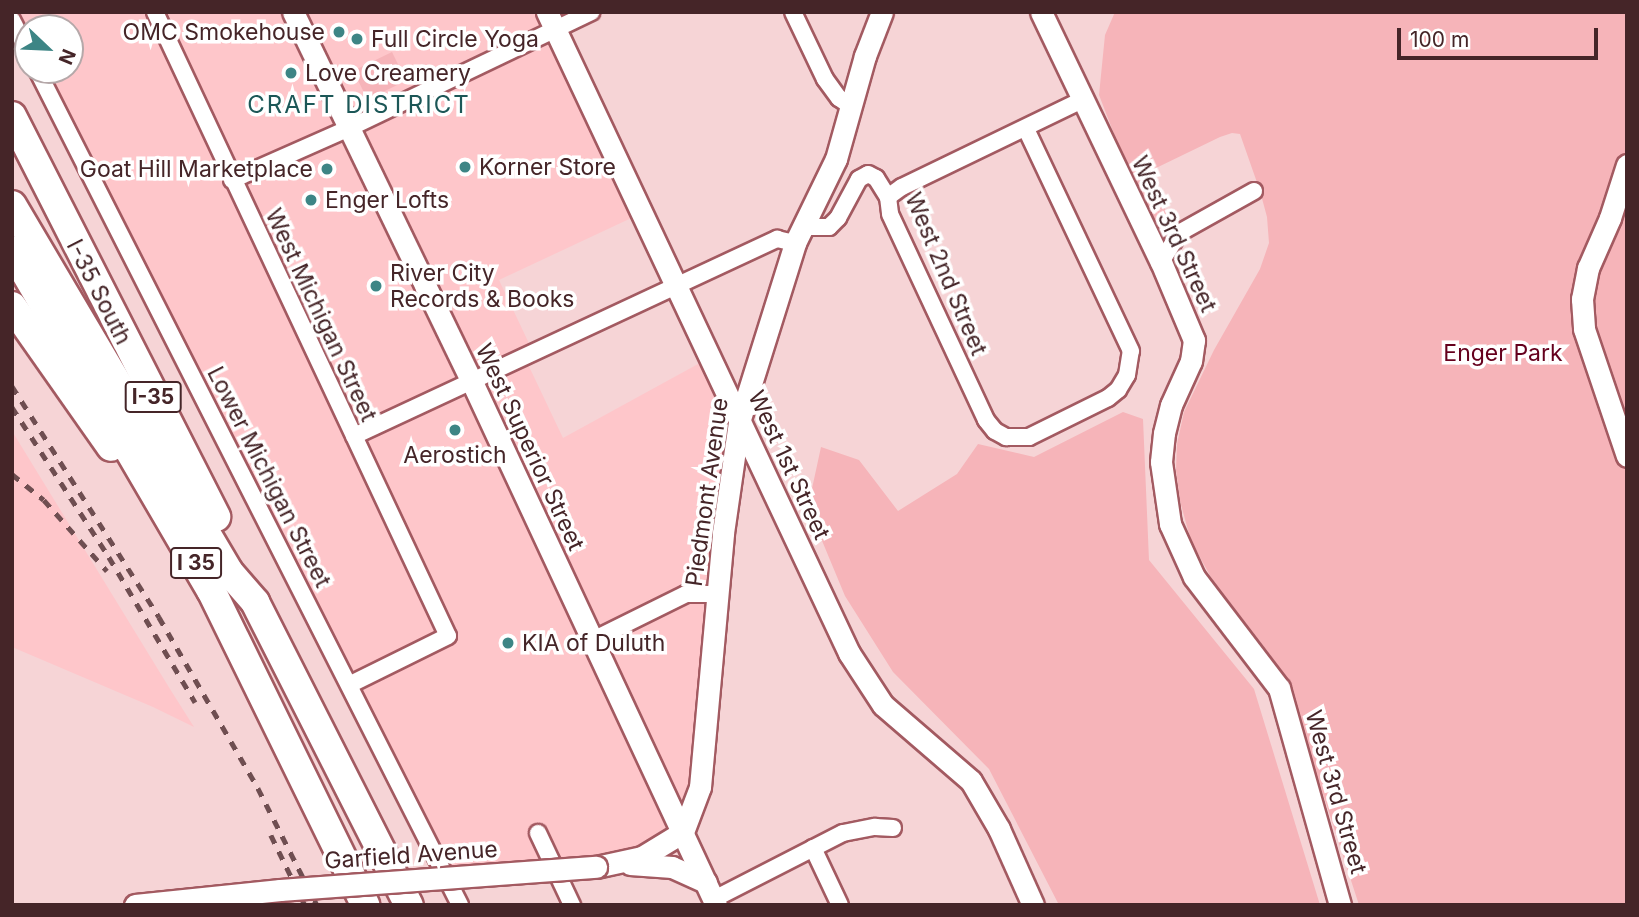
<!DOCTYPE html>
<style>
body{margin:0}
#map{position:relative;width:1639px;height:917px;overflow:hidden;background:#f6d4d6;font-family:Inter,sans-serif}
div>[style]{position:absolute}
.built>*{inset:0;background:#fec6ca}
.green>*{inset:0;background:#f6b4b9;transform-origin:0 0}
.roads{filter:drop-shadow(2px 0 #a35a61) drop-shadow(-2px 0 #a35a61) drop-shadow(0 2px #a35a61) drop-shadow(0 -2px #a35a61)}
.street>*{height:16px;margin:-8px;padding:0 8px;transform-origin:8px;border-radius:8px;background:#fff}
.secondary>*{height:21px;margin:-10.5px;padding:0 10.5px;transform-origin:10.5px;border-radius:10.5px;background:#fff}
.highway>*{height:28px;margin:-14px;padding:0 14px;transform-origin:14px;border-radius:14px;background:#fff}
.rail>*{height:4.5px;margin-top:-2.25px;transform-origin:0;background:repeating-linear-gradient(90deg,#6f4e51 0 9px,transparent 0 18px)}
.bridges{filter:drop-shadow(2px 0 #a35a61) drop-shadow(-2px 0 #a35a61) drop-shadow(0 2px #a35a61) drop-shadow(0 -2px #a35a61)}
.secondary-bridge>*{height:21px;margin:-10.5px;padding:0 10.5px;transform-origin:10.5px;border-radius:10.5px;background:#fff}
.dots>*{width:19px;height:19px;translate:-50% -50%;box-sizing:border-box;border:4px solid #fff;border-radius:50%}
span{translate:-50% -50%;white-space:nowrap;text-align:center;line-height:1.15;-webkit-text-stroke:7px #fff;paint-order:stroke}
.shield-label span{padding:2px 5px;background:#fff;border:2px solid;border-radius:5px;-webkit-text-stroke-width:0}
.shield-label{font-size:21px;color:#452528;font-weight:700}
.poi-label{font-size:23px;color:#452528}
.right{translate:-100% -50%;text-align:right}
.left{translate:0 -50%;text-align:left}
.street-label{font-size:23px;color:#452528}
.park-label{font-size:23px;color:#65001d}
.neighbourhood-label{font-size:24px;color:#1c5757;letter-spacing:2px}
.frame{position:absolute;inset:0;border:14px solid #452528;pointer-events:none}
.north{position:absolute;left:14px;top:14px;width:70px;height:70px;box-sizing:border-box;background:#fff;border:2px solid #b5a8a9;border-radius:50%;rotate:113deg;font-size:19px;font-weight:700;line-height:28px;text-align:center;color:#452528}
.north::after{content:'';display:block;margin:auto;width:24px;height:32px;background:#3d8585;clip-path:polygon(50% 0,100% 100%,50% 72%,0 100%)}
.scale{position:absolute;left:1397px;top:28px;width:201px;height:32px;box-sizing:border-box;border:4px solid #452528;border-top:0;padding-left:9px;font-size:21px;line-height:24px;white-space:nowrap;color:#452528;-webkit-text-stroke:5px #fff;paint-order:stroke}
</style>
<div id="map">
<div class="built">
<div style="clip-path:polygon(12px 12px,547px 12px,642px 213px,499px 280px,534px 354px,525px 358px,563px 438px,709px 358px,739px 422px,700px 787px,663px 846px,449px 883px,38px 70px,70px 70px,70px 28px,28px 28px,28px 50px)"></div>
<div style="clip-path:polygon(12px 431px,170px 689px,194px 727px,153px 707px,12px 647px)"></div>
</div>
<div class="green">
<div style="clip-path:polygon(1115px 12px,1627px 12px,1627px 905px,1359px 905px,1284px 674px,1213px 581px,1191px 541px,1180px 501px,1176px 470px,1177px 444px,1184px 412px,1214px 350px,1260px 269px,1269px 243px,1267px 217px,1260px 191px,1240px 134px,1232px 133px,1220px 137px,1156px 168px,1155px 173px,1169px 223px,1167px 234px,1161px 235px,1116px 139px,1099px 95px,1105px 35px)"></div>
<div style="left:392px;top:52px;width:32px;height:43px;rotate:64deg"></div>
<div style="clip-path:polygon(1123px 412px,1143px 419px,1149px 560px,1254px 689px,1320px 905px,1059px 905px,989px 769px,893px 672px,845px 596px,808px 507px,821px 447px,859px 460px,898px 511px,957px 474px,978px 444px,1034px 457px)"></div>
</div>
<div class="roads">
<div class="street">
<div style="left:155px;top:12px;width:689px;rotate:64.85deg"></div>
<div style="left:448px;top:636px;width:110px;rotate:153.7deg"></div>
<div style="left:793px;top:12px;width:74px;rotate:64.5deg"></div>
<div style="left:825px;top:79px;width:24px;rotate:54deg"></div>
<div style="left:839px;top:98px;width:16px;rotate:35deg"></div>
<div style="left:12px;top:20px;width:35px;rotate:63deg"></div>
<div style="left:37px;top:70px;width:936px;rotate:63.13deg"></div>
<div style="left:232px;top:180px;width:126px;rotate:-23.9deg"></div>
<div style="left:347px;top:129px;width:271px;rotate:-25.6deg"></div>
<div style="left:888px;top:197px;width:17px;rotate:-36deg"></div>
<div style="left:902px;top:187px;width:200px;rotate:-25.8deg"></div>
<div style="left:802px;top:227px;width:27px"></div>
<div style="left:829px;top:227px;width:13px;rotate:-45deg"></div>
<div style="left:838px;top:218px;width:44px;rotate:-61.7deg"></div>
<div style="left:859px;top:179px;width:10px;rotate:-29deg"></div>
<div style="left:868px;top:174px;width:9px;rotate:27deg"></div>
<div style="left:876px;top:178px;width:22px;rotate:58deg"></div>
<div style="left:888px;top:197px;width:17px;rotate:83deg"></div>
<div style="left:890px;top:214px;width:227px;rotate:65deg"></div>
<div style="left:986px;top:420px;width:14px;rotate:51deg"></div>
<div style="left:995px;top:431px;width:13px;rotate:29deg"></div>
<div style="left:1006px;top:437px;width:23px"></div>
<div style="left:1029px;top:437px;width:88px;rotate:-26.3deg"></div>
<div style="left:1108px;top:398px;width:13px;rotate:-39deg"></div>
<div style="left:1118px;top:390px;width:17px;rotate:-59deg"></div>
<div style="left:1127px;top:375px;width:24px;rotate:-81deg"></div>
<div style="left:1131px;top:351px;width:246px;rotate:-115.3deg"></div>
<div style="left:1161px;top:262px;width:34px;rotate:-58deg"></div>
<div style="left:1179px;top:233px;width:86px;rotate:-29.2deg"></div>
<div style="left:354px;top:436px;width:467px;rotate:-25deg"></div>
<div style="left:777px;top:239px;width:18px;rotate:13deg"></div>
<div style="left:591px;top:641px;width:106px;rotate:-26.3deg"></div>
<div style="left:686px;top:594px;width:32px"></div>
<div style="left:538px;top:833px;width:80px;rotate:64.7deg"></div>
<div style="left:813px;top:848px;width:63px;rotate:64.7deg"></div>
<div style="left:714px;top:899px;width:145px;rotate:-27.1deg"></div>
<div style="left:843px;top:833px;width:33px;rotate:-11deg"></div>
<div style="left:875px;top:827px;width:18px;rotate:3deg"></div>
</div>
<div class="secondary">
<div style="left:293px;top:12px;width:411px;rotate:64.2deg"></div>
<div style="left:472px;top:382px;width:577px;rotate:64.99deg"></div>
<div style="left:547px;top:12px;width:709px;rotate:64.77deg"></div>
<div style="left:849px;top:653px;width:62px;rotate:56.8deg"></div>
<div style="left:883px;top:705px;width:116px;rotate:40.8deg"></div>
<div style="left:971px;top:781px;width:56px;rotate:59.7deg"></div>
<div style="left:999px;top:829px;width:83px;rotate:65.9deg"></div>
<div style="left:1041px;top:12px;width:277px;rotate:64.4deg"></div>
<div style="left:1161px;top:262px;width:85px;rotate:67.1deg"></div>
<div style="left:1194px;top:340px;width:21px;rotate:98deg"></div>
<div style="left:1191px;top:361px;width:48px;rotate:114.4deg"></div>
<div style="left:1171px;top:405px;width:29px;rotate:104deg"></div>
<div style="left:1164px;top:433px;width:29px;rotate:96deg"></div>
<div style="left:1161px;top:462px;width:63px;rotate:81.7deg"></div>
<div style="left:1170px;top:524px;width:58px;rotate:65.6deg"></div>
<div style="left:1194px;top:577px;width:140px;rotate:52.6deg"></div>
<div style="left:1279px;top:688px;width:225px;rotate:74.3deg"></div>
<div style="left:1627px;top:165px;width:56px;rotate:107.8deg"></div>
<div style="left:1610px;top:218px;width:55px;rotate:113.7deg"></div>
<div style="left:1588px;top:268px;width:32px;rotate:101deg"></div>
<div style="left:1582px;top:299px;width:30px;rotate:86deg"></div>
<div style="left:1584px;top:329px;width:134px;rotate:71.3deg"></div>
<div style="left:683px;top:832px;width:48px;rotate:-69.3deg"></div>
<div style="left:700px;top:787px;width:255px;rotate:-84.8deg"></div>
<div style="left:723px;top:533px;width:112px;rotate:-81.8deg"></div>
<div style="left:739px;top:422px;width:188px;rotate:-72.6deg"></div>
<div style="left:795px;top:243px;width:93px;rotate:-64deg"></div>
<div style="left:836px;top:159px;width:107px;rotate:-74.3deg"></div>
<div style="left:865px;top:56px;width:47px;rotate:-68.9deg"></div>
<div style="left:630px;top:864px;width:42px;rotate:4.1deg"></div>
<div style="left:672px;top:867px;width:37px;rotate:24deg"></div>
<div style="left:596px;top:867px;width:47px;rotate:-12.3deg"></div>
<div style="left:642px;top:857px;width:48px;rotate:-31.4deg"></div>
</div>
<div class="highway">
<div style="left:12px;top:116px;width:450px;rotate:63deg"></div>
<div style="left:12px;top:205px;width:426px;rotate:59.4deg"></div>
<div style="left:229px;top:572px;width:40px;rotate:49deg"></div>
<div style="left:255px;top:602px;width:340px;rotate:63.1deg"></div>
<div style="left:12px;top:250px;width:394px;rotate:59.7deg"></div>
<div style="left:211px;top:590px;width:351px;rotate:63.9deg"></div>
<div style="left:12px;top:306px;width:172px;rotate:54.9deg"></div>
</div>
</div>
<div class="rail">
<div style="left:12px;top:386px;width:274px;rotate:57.5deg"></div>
<div style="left:159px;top:617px;width:198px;rotate:59.9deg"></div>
<div style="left:258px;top:788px;width:131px;rotate:63.2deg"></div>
<div style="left:12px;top:407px;width:179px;rotate:57.1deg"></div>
<div style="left:109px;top:557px;width:169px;rotate:59.3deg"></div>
<div style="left:12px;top:474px;width:41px;rotate:39.1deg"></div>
<div style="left:44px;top:500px;width:95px;rotate:48.4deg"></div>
<div style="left:271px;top:835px;width:78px;rotate:64.1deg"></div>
</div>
<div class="bridges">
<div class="secondary-bridge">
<div style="left:135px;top:905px;width:146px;rotate:-5.9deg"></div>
<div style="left:280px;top:890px;width:317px;rotate:-4.2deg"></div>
</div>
</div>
<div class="dots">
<div style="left:339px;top:32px;background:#3d8585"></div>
<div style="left:357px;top:39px;background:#3d8585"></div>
<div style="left:291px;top:73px;background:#3d8585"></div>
<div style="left:465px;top:167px;background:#3d8585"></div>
<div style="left:327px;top:169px;background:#3d8585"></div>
<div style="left:311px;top:200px;background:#3d8585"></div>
<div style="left:376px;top:286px;background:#3d8585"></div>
<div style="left:455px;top:430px;background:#3d8585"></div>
<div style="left:508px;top:643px;background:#3d8585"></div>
</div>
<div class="shield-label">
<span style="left:153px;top:397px">I-35</span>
<span style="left:196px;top:563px">I 35</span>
</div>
<div class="poi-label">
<span class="right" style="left:325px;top:32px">OMC Smokehouse</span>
<span class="left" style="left:371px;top:39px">Full Circle Yoga</span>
<span class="left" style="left:305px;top:73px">Love Creamery</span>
<span class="left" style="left:479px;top:167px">Korner Store</span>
<span class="right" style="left:313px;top:169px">Goat Hill Marketplace</span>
<span class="left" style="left:325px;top:200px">Enger Lofts</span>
<span class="left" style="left:390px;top:286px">River City<br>Records &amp; Books</span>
<span style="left:455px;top:455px">Aerostich</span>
<span class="left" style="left:522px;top:643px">KIA of Duluth</span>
</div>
<div class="street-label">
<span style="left:1174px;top:234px;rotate:65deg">West 3rd Street</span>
<span style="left:946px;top:274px;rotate:67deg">West 2nd Street</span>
<span style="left:99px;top:292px;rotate:63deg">I-35 South</span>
<span style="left:321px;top:315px;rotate:65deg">West Michigan Street</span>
<span style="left:530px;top:447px;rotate:65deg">West Superior Street</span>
<span style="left:789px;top:465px;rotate:65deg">West 1st Street</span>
<span style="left:269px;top:477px;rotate:63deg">Lower Michigan Street</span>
<span style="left:707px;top:492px;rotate:-82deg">Piedmont Avenue</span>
<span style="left:1336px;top:792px;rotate:74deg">West 3rd Street</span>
<span style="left:411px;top:855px;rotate:-4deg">Garfield Avenue</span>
</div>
<div class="park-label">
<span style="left:1503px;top:353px">Enger Park</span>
</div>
<div class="neighbourhood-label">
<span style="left:359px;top:105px">CRAFT DISTRICT</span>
</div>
<div class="frame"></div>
<div class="north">N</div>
<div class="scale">100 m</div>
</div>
